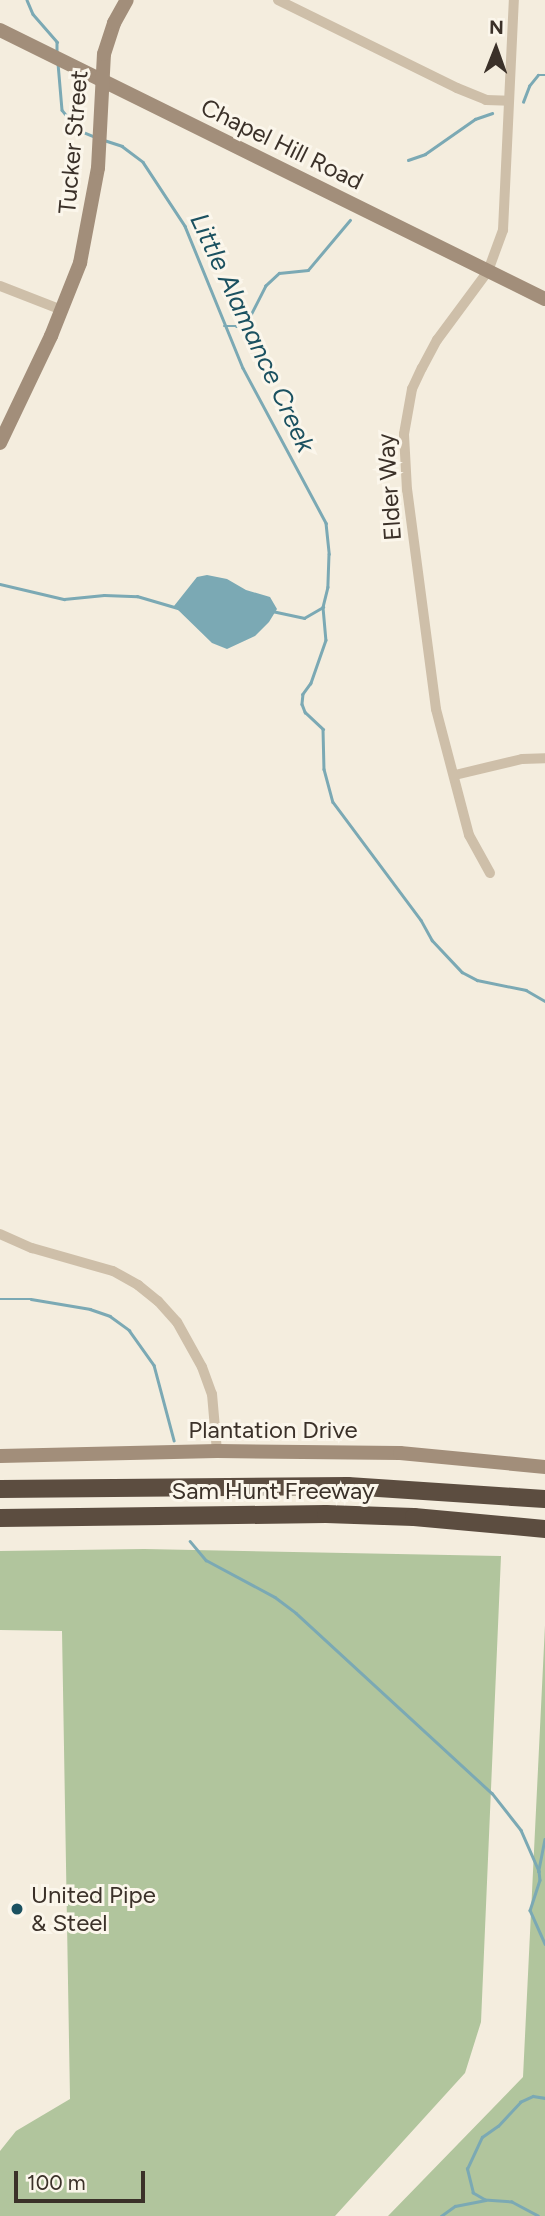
<!DOCTYPE html>
<style>
body{margin:0}
#map{position:relative;width:545px;height:2216px;overflow:hidden;background:#f4edde;font-family:Figtree,sans-serif}
div>[style]{position:absolute}
.green>*{inset:0;background:#b1c59d}
.water>*{inset:0;background:#7ba9b4}
.stream>*{height:2.5px;margin:-1.25px;padding:0 1.25px;transform-origin:1.25px;border-radius:1.25px;background:#7ba9b4}
.street>*{height:10px;margin:-5px;padding:0 5px;transform-origin:5px;border-radius:5px;background:#cebfa9}
.secondary>*{height:14px;margin:-7px;padding:0 7px;transform-origin:7px;border-radius:7px;background:#a28e7a}
.highway>*{height:18px;margin:-9px;padding:0 9px;transform-origin:9px;border-radius:9px;background:#5c4d40}
.dots>*{width:19px;height:19px;translate:-50% -50%;box-sizing:border-box;border:4px solid #fbf6eb;border-radius:50%}
span{translate:-50% -50%;white-space:nowrap;text-align:center;line-height:1.15;-webkit-text-stroke:6px #fbf6eb;paint-order:stroke}
.street-label{font-size:24px;color:#3b3129}
.poi-label{font-size:24px;color:#3b3129}
.left{translate:0 -50%;text-align:left}
.water-label{font-size:26px;color:#1b5160;font-style:italic}
.north{position:absolute;left:461px;top:14px;width:70px;height:70px;-webkit-text-stroke:5px #fbf6eb;paint-order:stroke;rotate:1deg;font-size:19px;font-weight:700;line-height:28px;text-align:center;color:#3b3129}
.north::after{content:'';display:block;margin:auto;width:24px;height:32px;background:#3b3129;clip-path:polygon(50% 0,100% 100%,50% 72%,0 100%)}
.scale{position:absolute;left:14px;top:2171px;width:131px;height:32px;box-sizing:border-box;border:4px solid #3b3129;border-top:0;padding-left:9px;font-size:21px;line-height:24px;white-space:nowrap;color:#3b3129;-webkit-text-stroke:5px #fbf6eb;paint-order:stroke}
</style>
<div id="map">
<div class="green">
<div style="clip-path:polygon(144px 1549px,501px 1556px,481px 2022px,465px 2073px,335px 2216px,0 2216px,0 2151px,16px 2131px,70px 2099px,62px 1631px,0 1630px,0 1551px)"></div>
<div style="clip-path:polygon(545px 1625px,545px 2216px,388px 2216px,523px 2077px)"></div>
</div>
<div class="water">
<div style="clip-path:polygon(207px 575px,227px 579px,246px 590px,270px 597px,277px 609px,269px 622px,255px 636px,227px 649px,212px 643px,174px 606px,197px 577px)"></div>
</div>
<div class="stream">
<div style="left:27px;top:0;width:15px;rotate:67deg"></div>
<div style="left:33px;top:14px;width:37px;rotate:49deg"></div>
<div style="left:57px;top:42px;width:11px;rotate:90deg"></div>
<div style="left:58px;top:63px;width:47px;rotate:85.1deg"></div>
<div style="left:62px;top:110px;width:26px;rotate:51deg"></div>
<div style="left:78px;top:130px;width:18px;rotate:22deg"></div>
<div style="left:523px;top:102px;width:17px;rotate:-69deg"></div>
<div style="left:529px;top:86px;width:14px;rotate:-51deg"></div>
<div style="left:538px;top:75px;width:7px"></div>
<div style="left:104px;top:140px;width:19px;rotate:18deg"></div>
<div style="left:122px;top:146px;width:26px;rotate:37deg"></div>
<div style="left:143px;top:162px;width:77px;rotate:56.7deg"></div>
<div style="left:185px;top:226px;width:153px;rotate:67.8deg"></div>
<div style="left:243px;top:368px;width:176px;rotate:61.8deg"></div>
<div style="left:326px;top:523px;width:31px;rotate:84deg"></div>
<div style="left:329px;top:554px;width:33px;rotate:92deg"></div>
<div style="left:328px;top:587px;width:21px;rotate:104deg"></div>
<div style="left:323px;top:607px;width:33px;rotate:85deg"></div>
<div style="left:326px;top:640px;width:46px;rotate:109.2deg"></div>
<div style="left:311px;top:683px;width:14px;rotate:126deg"></div>
<div style="left:303px;top:694px;width:10px;rotate:96deg"></div>
<div style="left:302px;top:704px;width:9px;rotate:69deg"></div>
<div style="left:305px;top:712px;width:25px;rotate:43deg"></div>
<div style="left:323px;top:729px;width:40px;rotate:88.6deg"></div>
<div style="left:324px;top:769px;width:34px;rotate:75deg"></div>
<div style="left:333px;top:802px;width:147px;rotate:53.3deg"></div>
<div style="left:421px;top:920px;width:23px;rotate:61deg"></div>
<div style="left:432px;top:940px;width:44px;rotate:46.8deg"></div>
<div style="left:462px;top:972px;width:17px;rotate:28deg"></div>
<div style="left:477px;top:980px;width:50px;rotate:11.5deg"></div>
<div style="left:526px;top:990px;width:22px;rotate:30deg"></div>
<div style="left:408px;top:160px;width:18px;rotate:-19deg"></div>
<div style="left:425px;top:154px;width:61px;rotate:-35deg"></div>
<div style="left:475px;top:119px;width:18px;rotate:-19deg"></div>
<div style="left:224px;top:326px;width:12px"></div>
<div style="left:236px;top:326px;width:17px;rotate:-36deg"></div>
<div style="left:250px;top:316px;width:34px;rotate:-63deg"></div>
<div style="left:265px;top:286px;width:19px;rotate:-43deg"></div>
<div style="left:279px;top:273px;width:29px;rotate:-6deg"></div>
<div style="left:308px;top:270px;width:65px;rotate:-50deg"></div>
<div style="left:0;top:584px;width:66px;rotate:13.2deg"></div>
<div style="left:64px;top:599px;width:40px;rotate:-5.7deg"></div>
<div style="left:104px;top:595px;width:33px;rotate:2deg"></div>
<div style="left:137px;top:596px;width:43px;rotate:16.3deg"></div>
<div style="left:272px;top:611px;width:33px;rotate:12deg"></div>
<div style="left:304px;top:618px;width:22px;rotate:-30deg"></div>
<div style="left:0;top:1299px;width:31px"></div>
<div style="left:31px;top:1299px;width:60px;rotate:9.6deg"></div>
<div style="left:90px;top:1309px;width:21px;rotate:19deg"></div>
<div style="left:110px;top:1316px;width:24px;rotate:36deg"></div>
<div style="left:129px;top:1330px;width:43px;rotate:54.5deg"></div>
<div style="left:154px;top:1365px;width:78px;rotate:75.1deg"></div>
<div style="left:190px;top:1541px;width:25px;rotate:50deg"></div>
<div style="left:206px;top:1560px;width:78px;rotate:28.2deg"></div>
<div style="left:275px;top:1597px;width:26px;rotate:37deg"></div>
<div style="left:296px;top:1613px;width:266px;rotate:42.6deg"></div>
<div style="left:492px;top:1793px;width:47px;rotate:51.9deg"></div>
<div style="left:521px;top:1830px;width:45px;rotate:66.3deg"></div>
<div style="left:545px;top:1839px;width:33px;rotate:101deg"></div>
<div style="left:539px;top:1871px;width:9px;rotate:84deg"></div>
<div style="left:540px;top:1880px;width:32px;rotate:108deg"></div>
<div style="left:530px;top:1910px;width:37px;rotate:66deg"></div>
<div style="left:441px;top:2216px;width:17px;rotate:-36deg"></div>
<div style="left:455px;top:2206px;width:31px;rotate:-11deg"></div>
<div style="left:538px;top:2216px;width:30px;rotate:-152deg"></div>
<div style="left:512px;top:2202px;width:27px;rotate:-176deg"></div>
<div style="left:485px;top:2200px;width:14px;rotate:-150deg"></div>
<div style="left:473px;top:2193px;width:25px;rotate:-104deg"></div>
<div style="left:467px;top:2169px;width:35px;rotate:-65deg"></div>
<div style="left:482px;top:2137px;width:19px;rotate:-35deg"></div>
<div style="left:498px;top:2126px;width:33px;rotate:-47deg"></div>
<div style="left:520px;top:2102px;width:14px;rotate:-25deg"></div>
<div style="left:533px;top:2096px;width:12px;rotate:9deg"></div>
</div>
<div class="street">
<div style="left:278px;top:0;width:199px;rotate:26.2deg"></div>
<div style="left:457px;top:88px;width:31px;rotate:22deg"></div>
<div style="left:486px;top:100px;width:23px;rotate:2deg"></div>
<div style="left:0;top:286px;width:66px;rotate:21.2deg"></div>
<div style="left:455px;top:775px;width:69px;rotate:-13.4deg"></div>
<div style="left:522px;top:759px;width:23px;rotate:-2deg"></div>
<div style="left:490px;top:873px;width:43px;rotate:-118.9deg"></div>
<div style="left:469px;top:835px;width:130px;rotate:-104.7deg"></div>
<div style="left:436px;top:709px;width:221px;rotate:-97.5deg"></div>
<div style="left:407px;top:490px;width:56px;rotate:-93.1deg"></div>
<div style="left:404px;top:434px;width:46px;rotate:-79.9deg"></div>
<div style="left:412px;top:389px;width:23px;rotate:-65deg"></div>
<div style="left:422px;top:368px;width:32px;rotate:-62deg"></div>
<div style="left:437px;top:340px;width:86px;rotate:-53.5deg"></div>
<div style="left:488px;top:271px;width:44px;rotate:-69.9deg"></div>
<div style="left:503px;top:230px;width:230px;rotate:-87.3deg"></div>
<div style="left:0;top:1234px;width:35px;rotate:24deg"></div>
<div style="left:32px;top:1248px;width:84px;rotate:15.9deg"></div>
<div style="left:113px;top:1271px;width:29px;rotate:29deg"></div>
<div style="left:138px;top:1285px;width:26px;rotate:39deg"></div>
<div style="left:158px;top:1301px;width:28px;rotate:48deg"></div>
<div style="left:177px;top:1322px;width:51px;rotate:60.9deg"></div>
<div style="left:202px;top:1367px;width:29px;rotate:70deg"></div>
<div style="left:212px;top:1394px;width:57px;rotate:85deg"></div>
</div>
<div class="secondary">
<div style="left:0;top:30px;width:608px;rotate:26.27deg"></div>
<div style="left:0;top:443px;width:119px;rotate:-64.5deg"></div>
<div style="left:51px;top:336px;width:79px;rotate:-68.3deg"></div>
<div style="left:80px;top:263px;width:97px;rotate:-79.3deg"></div>
<div style="left:98px;top:168px;width:114px;rotate:-87deg"></div>
<div style="left:104px;top:54px;width:33px;rotate:-72deg"></div>
<div style="left:114px;top:23px;width:26px;rotate:-61deg"></div>
<div style="left:0;top:1456px;width:217px;rotate:-1.3deg"></div>
<div style="left:217px;top:1451px;width:183px;rotate:0.6deg"></div>
<div style="left:400px;top:1453px;width:146px;rotate:5.5deg"></div>
</div>
<div class="highway">
<div style="left:0;top:1489px;width:348px;rotate:-0.5deg"></div>
<div style="left:348px;top:1486px;width:197px;rotate:3.8deg"></div>
<div style="left:0;top:1518px;width:326px;rotate:-0.7deg"></div>
<div style="left:326px;top:1514px;width:88px;rotate:2deg"></div>
<div style="left:414px;top:1517px;width:132px;rotate:5.2deg"></div>
</div>
<div class="dots">
<div style="left:17px;top:1909px;background:#1b5160"></div>
</div>
<div class="street-label">
<span style="left:73px;top:142px;rotate:-85deg">Tucker Street</span>
<span style="left:282px;top:144px;rotate:26deg">Chapel Hill Road</span>
<span style="left:389px;top:487px;rotate:-94deg">Elder Way</span>
<span style="left:273px;top:1430px">Plantation Drive</span>
<span style="left:273px;top:1491px">Sam Hunt Freeway</span>
</div>
<div class="poi-label">
<span class="left" style="left:31px;top:1909px">United Pipe<br>&amp; Steel</span>
</div>
<div class="water-label">
<span style="left:252px;top:333px;rotate:65deg">Little Alamance Creek</span>
</div>
<div class="north">N</div>
<div class="scale">100 m</div>
</div>
